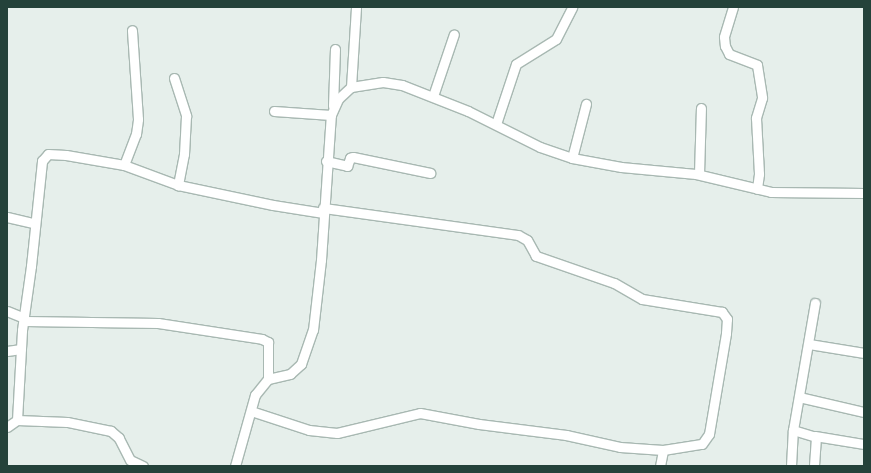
<!DOCTYPE html>
<style>
body{margin:0}
#map{position:relative;width:871px;height:473px;overflow:hidden;background:#e6efeb;font-family:Raleway,sans-serif}
div>[style]{position:absolute}
.roads{filter:drop-shadow(1px 0 #a8b8b2) drop-shadow(-1px 0 #a8b8b2) drop-shadow(0 1px #a8b8b2) drop-shadow(0 -1px #a8b8b2)}
.minor>*{height:9px;margin:-4.5px;padding:0 4.5px;transform-origin:4.5px;border-radius:4.5px;background:#fff}
span{translate:-50% -50%;white-space:nowrap;text-align:center;line-height:1.15;-webkit-text-stroke:3px #f7fbf9;paint-order:stroke}
.frame{position:absolute;inset:0;border:8px solid #24423a;pointer-events:none}
</style>
<div id="map">
<div class="roads">
<div class="minor">
<div style="left:733px;top:7px;width:31px;rotate:107deg"></div>
<div style="left:724px;top:37px;width:9px;rotate:84deg"></div>
<div style="left:725px;top:46px;width:9px;rotate:63deg"></div>
<div style="left:729px;top:54px;width:30px;rotate:21deg"></div>
<div style="left:757px;top:65px;width:33px;rotate:81deg"></div>
<div style="left:762px;top:98px;width:21px;rotate:107deg"></div>
<div style="left:756px;top:118px;width:56px;rotate:86.9deg"></div>
<div style="left:759px;top:174px;width:15px;rotate:98deg"></div>
<div style="left:174px;top:78px;width:40px;rotate:72deg"></div>
<div style="left:186px;top:116px;width:38px;rotate:93deg"></div>
<div style="left:184px;top:154px;width:32px;rotate:101deg"></div>
<div style="left:351px;top:87px;width:80px;rotate:-86.4deg"></div>
<div style="left:433px;top:96px;width:65px;rotate:-71.3deg"></div>
<div style="left:333px;top:106px;width:57px;rotate:-88deg"></div>
<div style="left:274px;top:111px;width:57px;rotate:4deg"></div>
<div style="left:496px;top:124px;width:63px;rotate:-71.6deg"></div>
<div style="left:516px;top:64px;width:47px;rotate:-32deg"></div>
<div style="left:556px;top:39px;width:36px;rotate:-63deg"></div>
<div style="left:572px;top:158px;width:56px;rotate:-75.5deg"></div>
<div style="left:326px;top:161px;width:22px;rotate:13deg"></div>
<div style="left:347px;top:166px;width:9px;rotate:-69deg"></div>
<div style="left:350px;top:158px;width:3px;rotate:-18deg"></div>
<div style="left:353px;top:157px;width:79px;rotate:11.7deg"></div>
<div style="left:124px;top:165px;width:33px;rotate:-69deg"></div>
<div style="left:136px;top:134px;width:15px;rotate:-82deg"></div>
<div style="left:138px;top:119px;width:89px;rotate:-93.9deg"></div>
<div style="left:699px;top:174px;width:66px;rotate:-88.3deg"></div>
<div style="left:7px;top:217px;width:28px;rotate:13deg"></div>
<div style="left:7px;top:311px;width:18px;rotate:22deg"></div>
<div style="left:25px;top:321px;width:133px;rotate:0.9deg"></div>
<div style="left:158px;top:323px;width:105px;rotate:8.7deg"></div>
<div style="left:262px;top:339px;width:7px;rotate:27deg"></div>
<div style="left:268px;top:342px;width:37px;rotate:90deg"></div>
<div style="left:809px;top:344px;width:56px;rotate:9.3deg"></div>
<div style="left:7px;top:351px;width:14px;rotate:-8deg"></div>
<div style="left:799px;top:397px;width:67px;rotate:13deg"></div>
<div style="left:251px;top:411px;width:61px;rotate:18.1deg"></div>
<div style="left:309px;top:430px;width:28px;rotate:6deg"></div>
<div style="left:337px;top:433px;width:85px;rotate:-13.5deg"></div>
<div style="left:420px;top:413px;width:60px;rotate:10.6deg"></div>
<div style="left:479px;top:424px;width:88px;rotate:7.2deg"></div>
<div style="left:566px;top:435px;width:55px;rotate:12.5deg"></div>
<div style="left:620px;top:447px;width:43px;rotate:4deg"></div>
<div style="left:663px;top:450px;width:39px;rotate:-9deg"></div>
<div style="left:702px;top:444px;width:12px;rotate:-55deg"></div>
<div style="left:709px;top:434px;width:102px;rotate:-80.4deg"></div>
<div style="left:726px;top:333px;width:14px;rotate:-86deg"></div>
<div style="left:727px;top:319px;width:9px;rotate:-126deg"></div>
<div style="left:722px;top:312px;width:81px;rotate:-170.8deg"></div>
<div style="left:642px;top:299px;width:32px;rotate:-150deg"></div>
<div style="left:614px;top:283px;width:83px;rotate:-160.9deg"></div>
<div style="left:536px;top:256px;width:18px;rotate:-119deg"></div>
<div style="left:527px;top:240px;width:10px;rotate:-151deg"></div>
<div style="left:518px;top:235px;width:197px;rotate:-172.1deg"></div>
<div style="left:7px;top:427px;width:12px;rotate:-35deg"></div>
<div style="left:793px;top:430px;width:24px;rotate:17deg"></div>
<div style="left:816px;top:437px;width:29px;rotate:94deg"></div>
<div style="left:815px;top:436px;width:50px;rotate:9.3deg"></div>
<div style="left:143px;top:466px;width:14px;rotate:-155deg"></div>
<div style="left:130px;top:460px;width:25px;rotate:-117deg"></div>
<div style="left:119px;top:438px;width:11px;rotate:-139deg"></div>
<div style="left:111px;top:431px;width:45px;rotate:-168.4deg"></div>
<div style="left:67px;top:422px;width:50px;rotate:-177.7deg"></div>
<div style="left:17px;top:420px;width:90px;rotate:-86.8deg"></div>
<div style="left:22px;top:330px;width:65px;rotate:-82deg"></div>
<div style="left:31px;top:266px;width:106px;rotate:-84deg"></div>
<div style="left:42px;top:161px;width:9px;rotate:-49deg"></div>
<div style="left:48px;top:154px;width:18px;rotate:3deg"></div>
<div style="left:66px;top:155px;width:59px;rotate:9.8deg"></div>
<div style="left:124px;top:165px;width:58px;rotate:20.3deg"></div>
<div style="left:178px;top:185px;width:97px;rotate:11.9deg"></div>
<div style="left:273px;top:205px;width:51px;rotate:9.1deg"></div>
<div style="left:235px;top:466px;width:74px;rotate:-74.3deg"></div>
<div style="left:255px;top:395px;width:21px;rotate:-51deg"></div>
<div style="left:268px;top:379px;width:23px;rotate:-13deg"></div>
<div style="left:290px;top:374px;width:15px;rotate:-42deg"></div>
<div style="left:301px;top:364px;width:36px;rotate:-71deg"></div>
<div style="left:313px;top:330px;width:70px;rotate:-83.5deg"></div>
<div style="left:321px;top:260px;width:145px;rotate:-86.1deg"></div>
<div style="left:331px;top:115px;width:17px;rotate:-66deg"></div>
<div style="left:338px;top:99px;width:18px;rotate:-43deg"></div>
<div style="left:351px;top:87px;width:32px;rotate:-9deg"></div>
<div style="left:383px;top:82px;width:19px;rotate:9deg"></div>
<div style="left:402px;top:85px;width:71px;rotate:21.5deg"></div>
<div style="left:468px;top:111px;width:80px;rotate:26.6deg"></div>
<div style="left:540px;top:147px;width:34px;rotate:19deg"></div>
<div style="left:572px;top:158px;width:50px;rotate:10.4deg"></div>
<div style="left:621px;top:167px;width:75px;rotate:5.3deg"></div>
<div style="left:696px;top:174px;width:77px;rotate:13.5deg"></div>
<div style="left:771px;top:192px;width:93px;rotate:0.6deg"></div>
<div style="left:660px;top:466px;width:16px;rotate:-79deg"></div>
<div style="left:791px;top:466px;width:36px;rotate:-87deg"></div>
<div style="left:793px;top:430px;width:129px;rotate:-80.2deg"></div>
</div>
</div>
<div class="frame"></div>
</div>
